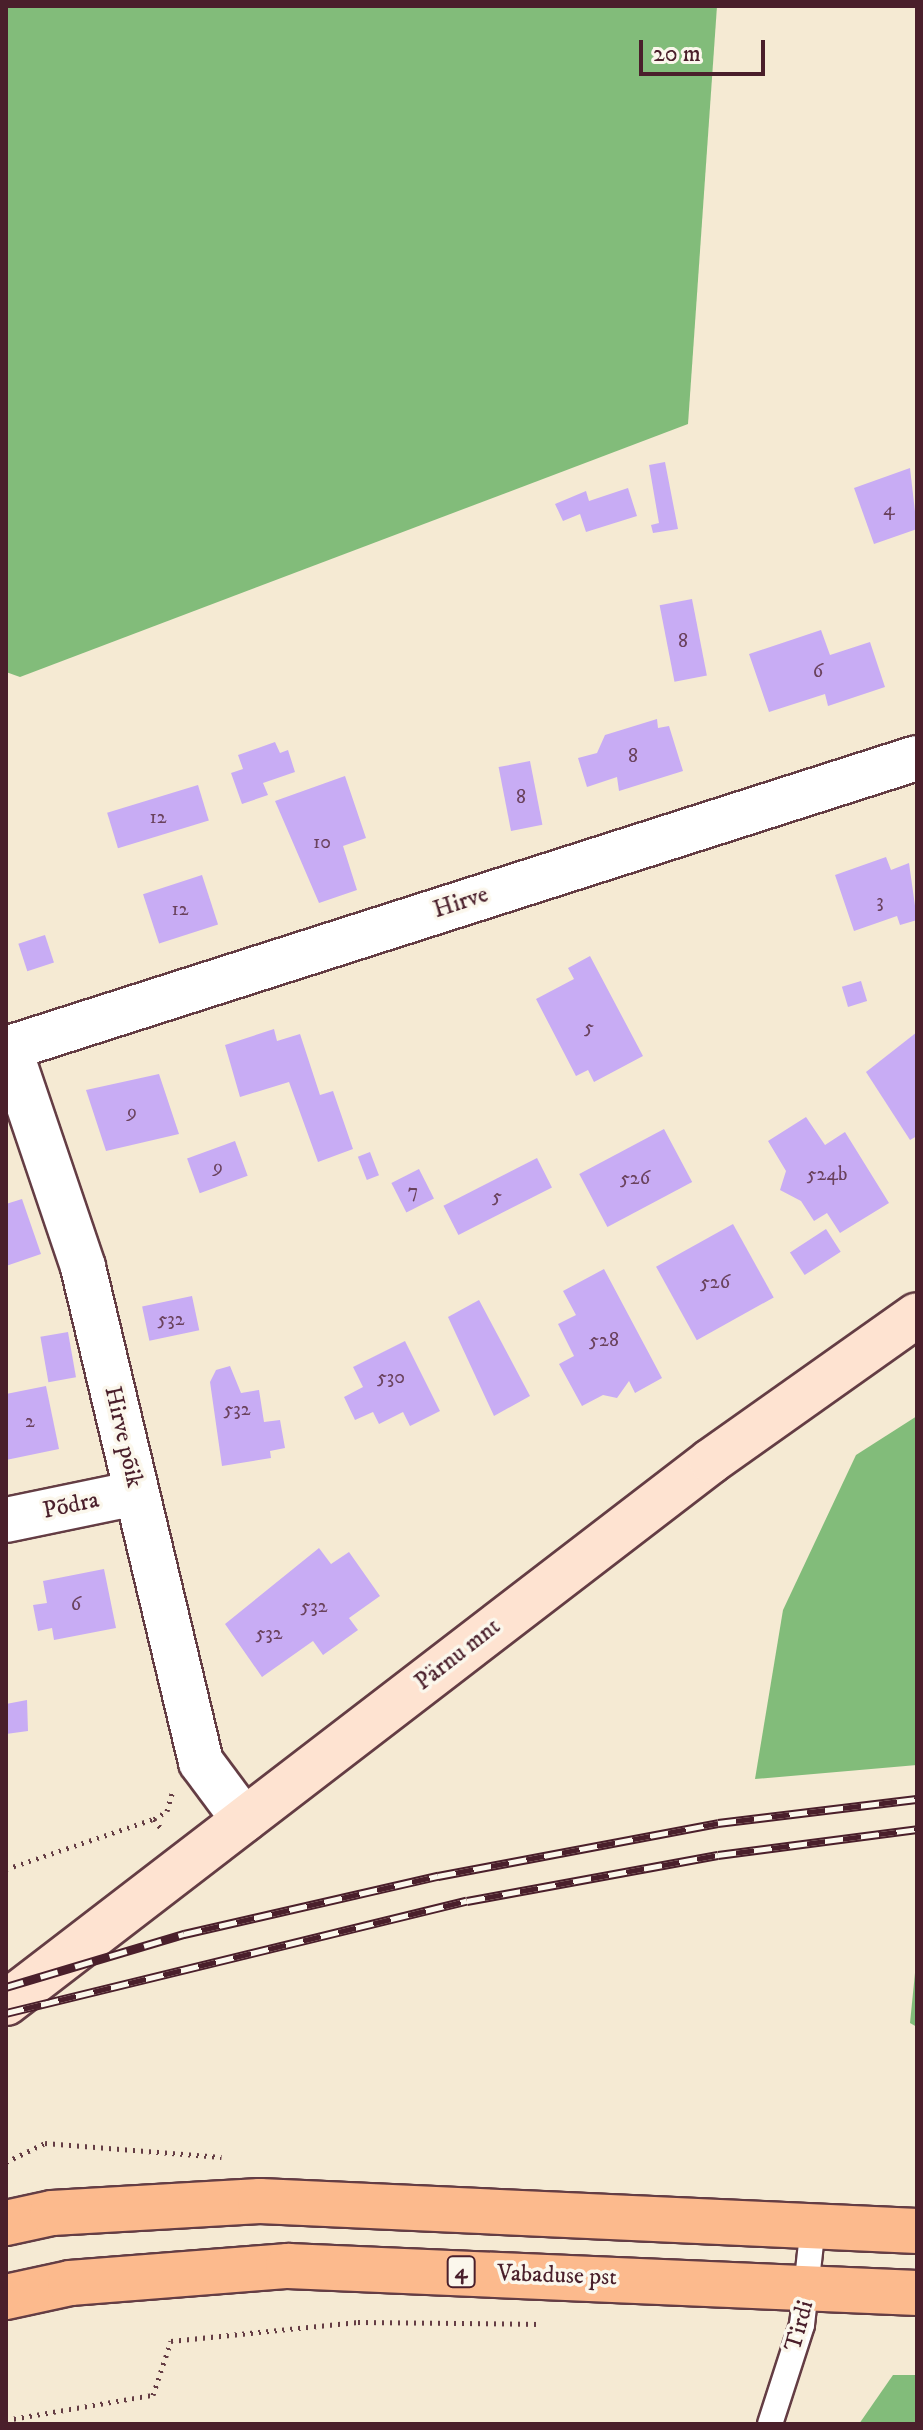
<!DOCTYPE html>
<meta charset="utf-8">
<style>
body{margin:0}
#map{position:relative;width:923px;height:2430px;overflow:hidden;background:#f5ead3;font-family:"IM FELL DW Pica",serif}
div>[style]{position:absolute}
.forest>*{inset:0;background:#82bc7a}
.building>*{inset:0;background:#c8acf4;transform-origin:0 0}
.path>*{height:5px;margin-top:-2.5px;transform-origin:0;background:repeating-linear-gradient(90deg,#643d44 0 2px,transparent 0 8px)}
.roads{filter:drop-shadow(2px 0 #643d44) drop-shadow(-2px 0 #643d44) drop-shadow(0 2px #643d44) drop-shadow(0 -2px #643d44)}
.lane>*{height:24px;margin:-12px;padding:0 12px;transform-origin:12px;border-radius:12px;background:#fff}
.street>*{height:44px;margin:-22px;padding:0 22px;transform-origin:22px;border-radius:22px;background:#fff}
.secondary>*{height:44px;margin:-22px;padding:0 22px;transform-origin:22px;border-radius:22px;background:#fee3d1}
.highway>*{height:44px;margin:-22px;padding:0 22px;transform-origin:22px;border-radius:22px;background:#fcba8d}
.rail>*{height:9px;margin-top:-4.5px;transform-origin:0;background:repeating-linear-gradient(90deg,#fbf7ec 0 18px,#4a1f2b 0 36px);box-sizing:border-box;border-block:2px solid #4a1f2b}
span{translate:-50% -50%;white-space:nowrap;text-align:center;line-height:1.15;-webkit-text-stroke:7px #fbf7ec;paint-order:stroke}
.number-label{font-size:20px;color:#6a425d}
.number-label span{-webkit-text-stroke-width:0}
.shield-label span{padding:2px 6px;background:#fbf7ec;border:2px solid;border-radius:6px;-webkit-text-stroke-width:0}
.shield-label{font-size:22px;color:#4a1f2b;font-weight:700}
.street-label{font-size:24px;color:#4a1f2b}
.frame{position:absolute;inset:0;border:8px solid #4a1f2b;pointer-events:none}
.scale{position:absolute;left:639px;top:40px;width:126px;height:36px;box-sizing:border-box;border:4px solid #4a1f2b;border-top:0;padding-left:10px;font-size:24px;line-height:28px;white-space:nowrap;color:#4a1f2b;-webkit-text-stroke:6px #fbf7ec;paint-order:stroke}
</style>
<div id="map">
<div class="forest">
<div style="clip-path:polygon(6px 6px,717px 6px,688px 424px,20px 677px,6px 672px)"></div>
<div style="clip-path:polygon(917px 1416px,917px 1765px,755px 1779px,783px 1610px,856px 1455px)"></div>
<div style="clip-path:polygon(917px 1953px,917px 2027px,910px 2023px)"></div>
<div style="clip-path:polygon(893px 2375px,917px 2375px,917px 2424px,859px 2424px)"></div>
</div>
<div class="building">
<div style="clip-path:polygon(665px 462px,678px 529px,653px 533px,651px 525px,659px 523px,649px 465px)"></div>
<div style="clip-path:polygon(910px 468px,917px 529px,874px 544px,854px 488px)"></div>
<div style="clip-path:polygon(628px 488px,637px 516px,586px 532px,580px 514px,563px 521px,555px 504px,586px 491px,589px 501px)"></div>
<div style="left:692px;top:599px;width:78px;height:33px;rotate:79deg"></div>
<div style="clip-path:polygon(821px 630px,830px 655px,870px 642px,885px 687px,828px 706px,825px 694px,769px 712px,749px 654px)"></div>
<div style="clip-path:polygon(657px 719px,658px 728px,669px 726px,683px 771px,619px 791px,617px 777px,587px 787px,578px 758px,597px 753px,605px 735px)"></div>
<div style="clip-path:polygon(275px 742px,280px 753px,288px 750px,295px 772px,263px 783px,268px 795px,242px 804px,231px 773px,243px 769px,238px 755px)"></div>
<div style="left:530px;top:761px;width:65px;height:32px;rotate:79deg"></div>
<div style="clip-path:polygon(345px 776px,366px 838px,343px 846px,357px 890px,319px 903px,275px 801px)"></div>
<div style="left:198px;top:785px;width:37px;height:95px;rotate:73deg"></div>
<div style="clip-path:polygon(886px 857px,891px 870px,909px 863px,917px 920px,900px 925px,897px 916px,854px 931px,835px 875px)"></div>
<div style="left:202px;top:875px;width:52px;height:62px;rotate:72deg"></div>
<div style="left:45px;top:935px;width:29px;height:28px;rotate:72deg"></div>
<div style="clip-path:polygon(590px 956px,643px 1056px,594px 1082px,588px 1070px,576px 1076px,536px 999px,574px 979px,568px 968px)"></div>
<div style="left:861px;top:981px;width:21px;height:20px;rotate:73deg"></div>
<div style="clip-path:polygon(274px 1029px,277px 1041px,300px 1034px,320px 1095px,333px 1091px,353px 1149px,318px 1162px,289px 1082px,240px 1097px,225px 1045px)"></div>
<div style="clip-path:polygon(917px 1032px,917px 1136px,910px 1140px,866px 1072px)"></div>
<div style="clip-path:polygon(159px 1074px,179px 1134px,106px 1151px,86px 1090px)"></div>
<div style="clip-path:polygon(806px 1117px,825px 1145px,845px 1132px,889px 1203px,840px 1233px,827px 1213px,814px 1221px,801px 1201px,780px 1190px,786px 1171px,768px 1141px)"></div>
<div style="left:664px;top:1129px;width:60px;height:96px;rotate:62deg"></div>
<div style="left:235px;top:1141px;width:37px;height:51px;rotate:70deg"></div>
<div style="left:370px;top:1152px;width:25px;height:13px;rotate:69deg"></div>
<div style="left:537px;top:1158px;width:33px;height:105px;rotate:63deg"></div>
<div style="left:419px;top:1169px;width:33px;height:31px;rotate:63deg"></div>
<div style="clip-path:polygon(22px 1199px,41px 1254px,6px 1266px,6px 1204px)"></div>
<div style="left:733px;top:1224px;width:84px;height:88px;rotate:61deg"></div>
<div style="left:826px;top:1229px;width:27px;height:43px;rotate:57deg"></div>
<div style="clip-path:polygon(604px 1269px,662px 1378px,635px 1393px,629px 1381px,617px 1398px,603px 1395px,582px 1406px,559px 1364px,574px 1356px,558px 1324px,576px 1315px,563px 1291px)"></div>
<div style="left:192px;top:1296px;width:35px;height:51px;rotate:78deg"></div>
<div style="clip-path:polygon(479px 1300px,530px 1396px,494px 1416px,448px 1317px)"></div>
<div style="left:68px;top:1332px;width:46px;height:28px;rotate:80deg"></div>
<div style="clip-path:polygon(405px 1341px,440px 1411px,410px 1426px,403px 1412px,379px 1424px,373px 1412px,355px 1420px,344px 1397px,363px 1387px,353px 1367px)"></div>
<div style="clip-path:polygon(230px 1366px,241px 1393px,259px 1390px,264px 1422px,280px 1420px,285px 1448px,270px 1451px,271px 1458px,222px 1466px,210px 1382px,216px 1370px)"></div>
<div style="clip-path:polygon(46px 1386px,59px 1449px,6px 1460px,6px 1394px)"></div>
<div style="clip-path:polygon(319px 1548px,331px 1564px,349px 1552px,380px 1596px,349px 1618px,358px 1630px,323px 1655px,313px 1641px,262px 1677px,225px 1624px)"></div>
<div style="clip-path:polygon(104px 1569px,116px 1628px,54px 1640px,52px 1628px,38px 1631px,33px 1605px,47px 1603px,43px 1581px)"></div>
<div style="clip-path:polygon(27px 1700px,28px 1731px,6px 1734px,6px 1704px)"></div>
</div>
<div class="path">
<div style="left:154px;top:1819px;width:15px;rotate:53deg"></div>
<div style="left:6px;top:1869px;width:156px;rotate:-18.7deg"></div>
<div style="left:154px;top:1819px;width:15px;rotate:-32deg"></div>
<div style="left:167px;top:1811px;width:19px;rotate:-74deg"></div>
<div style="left:6px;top:2162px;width:43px;rotate:-26deg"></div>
<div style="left:45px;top:2143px;width:177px;rotate:4.5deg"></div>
<div style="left:6px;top:2420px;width:149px;rotate:-9.7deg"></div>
<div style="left:153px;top:2395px;width:57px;rotate:-71.6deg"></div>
<div style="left:171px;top:2341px;width:188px;rotate:-5.8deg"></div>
<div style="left:358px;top:2322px;width:181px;rotate:0.6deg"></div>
</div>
<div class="roads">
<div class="lane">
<div style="left:770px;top:2424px;width:104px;rotate:-72.1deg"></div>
<div style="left:802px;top:2325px;width:101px;rotate:-83.7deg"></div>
</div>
<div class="street">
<div style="left:9px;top:1048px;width:231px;rotate:71.3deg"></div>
<div style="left:83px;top:1267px;width:509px;rotate:76.59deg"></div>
<div style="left:201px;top:1762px;width:72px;rotate:53.4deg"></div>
<div style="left:6px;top:1049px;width:956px;rotate:-17.72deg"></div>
<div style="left:6px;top:1520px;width:133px;rotate:-11.7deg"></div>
</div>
<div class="secondary">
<div style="left:6px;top:2003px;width:889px;rotate:-37.55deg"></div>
<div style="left:711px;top:1461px;width:252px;rotate:-35.3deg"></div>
</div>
<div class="highway">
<div style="left:6px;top:2223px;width:47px;rotate:-12.3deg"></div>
<div style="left:52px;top:2213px;width:208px;rotate:-3.3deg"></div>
<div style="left:260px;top:2201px;width:658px;rotate:2.61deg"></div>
<div style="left:6px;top:2297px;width:66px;rotate:-12.3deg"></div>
<div style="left:70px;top:2283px;width:219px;rotate:-4.5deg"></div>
<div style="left:288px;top:2266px;width:630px;rotate:2.46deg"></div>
</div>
</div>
<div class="rail">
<div style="left:6px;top:1987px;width:186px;rotate:-16.6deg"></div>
<div style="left:184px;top:1934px;width:261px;rotate:-12.9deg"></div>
<div style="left:438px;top:1876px;width:285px;rotate:-10.7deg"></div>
<div style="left:718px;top:1823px;width:200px;rotate:-6.9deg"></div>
<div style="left:6px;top:2013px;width:474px;rotate:-13.7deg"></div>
<div style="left:467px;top:1901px;width:255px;rotate:-10.4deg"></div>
<div style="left:718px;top:1855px;width:201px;rotate:-7.4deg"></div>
</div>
<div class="number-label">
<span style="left:889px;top:509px">4</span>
<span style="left:683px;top:641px">8</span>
<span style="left:818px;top:671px">6</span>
<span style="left:633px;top:756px">8</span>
<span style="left:521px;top:797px">8</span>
<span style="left:158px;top:817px">12</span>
<span style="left:322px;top:842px">10</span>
<span style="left:880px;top:901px">3</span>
<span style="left:180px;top:909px">12</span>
<span style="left:589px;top:1027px">5</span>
<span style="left:132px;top:1112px">9</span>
<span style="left:218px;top:1167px">9</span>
<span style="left:827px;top:1174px">524b</span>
<span style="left:635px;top:1178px">526</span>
<span style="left:413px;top:1191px">7</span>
<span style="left:497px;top:1196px">5</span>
<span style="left:715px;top:1282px">526</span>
<span style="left:171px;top:1319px">532</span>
<span style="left:604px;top:1340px">528</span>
<span style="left:391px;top:1377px">530</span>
<span style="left:237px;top:1409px">532</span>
<span style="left:30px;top:1421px">2</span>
<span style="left:76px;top:1604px">6</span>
<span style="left:314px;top:1606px">532</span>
<span style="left:269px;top:1633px">532</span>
</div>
<div class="shield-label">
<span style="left:461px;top:2272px">4</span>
</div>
<div class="street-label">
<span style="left:461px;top:903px;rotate:-18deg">Hirve</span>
<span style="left:123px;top:1437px;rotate:77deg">Hirve põik</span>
<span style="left:71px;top:1506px;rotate:-12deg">Põdra</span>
<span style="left:458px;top:1655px;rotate:-38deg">Pärnu mnt</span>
<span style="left:557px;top:2276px;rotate:2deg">Vabaduse pst</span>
<span style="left:800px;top:2326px;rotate:-75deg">Tirdi</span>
</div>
<div class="frame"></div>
<div class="scale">20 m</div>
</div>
